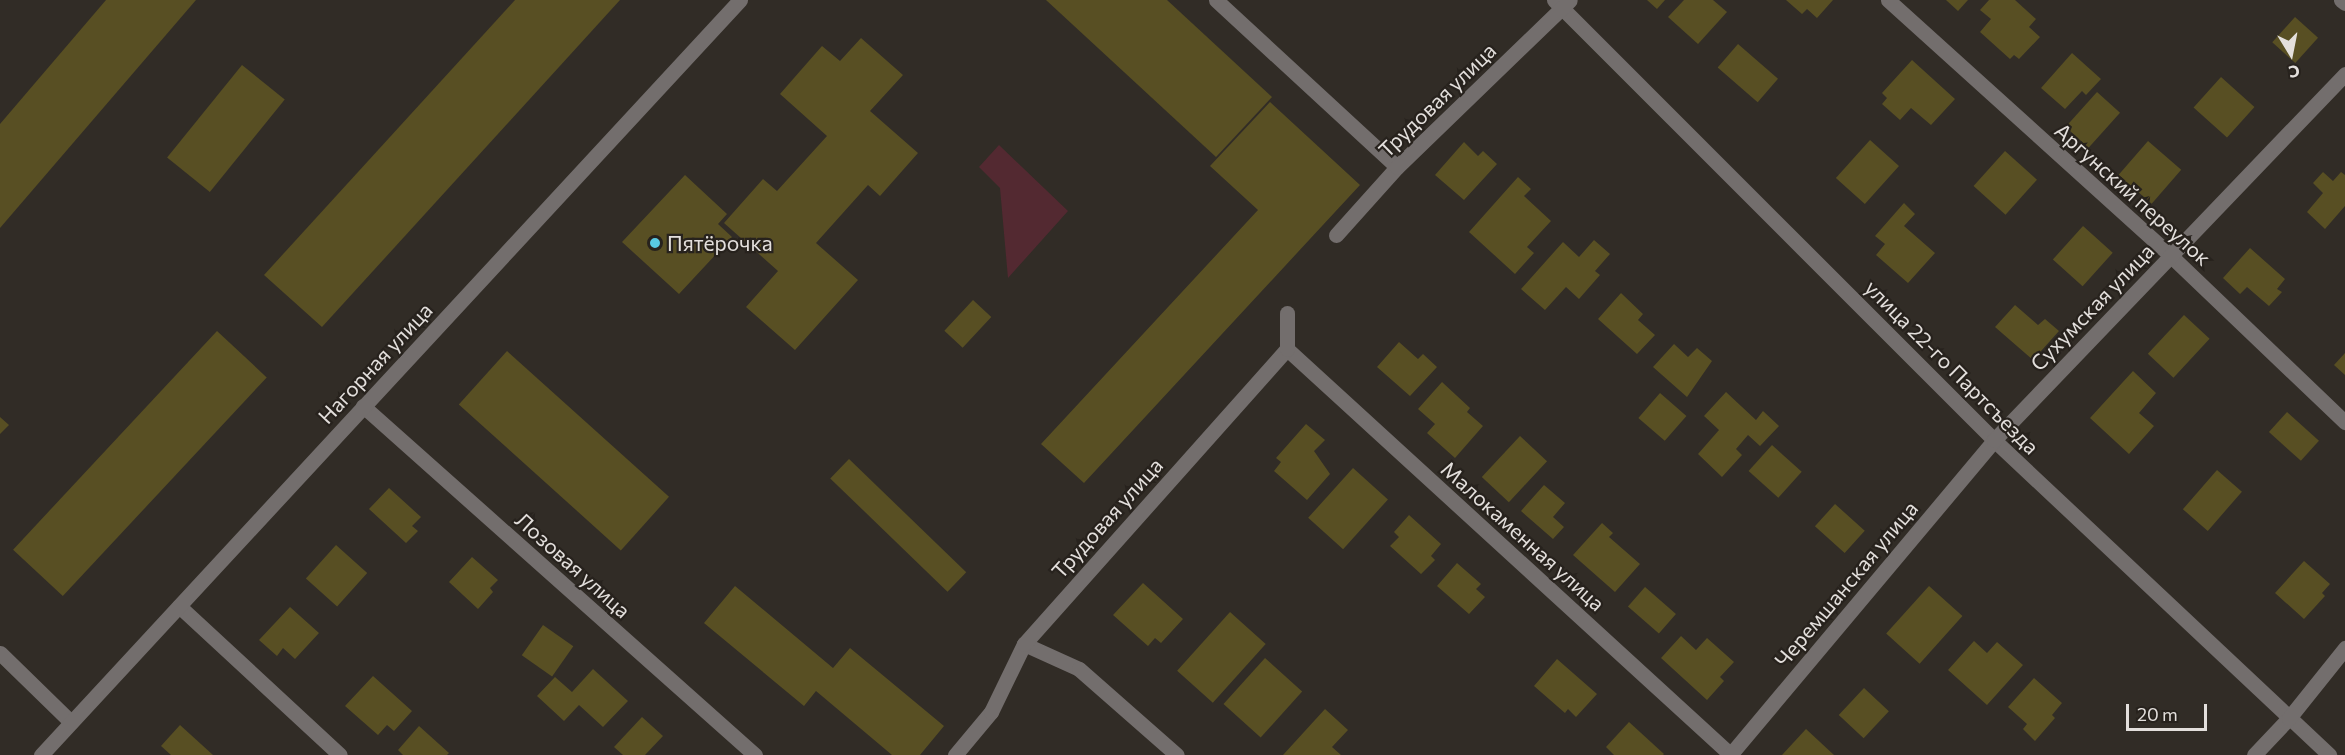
<!DOCTYPE html>
<meta charset="utf-8">
<style>
body{margin:0}
#map{position:relative;width:2345px;height:755px;overflow:hidden;background:#312c26;font-family:Commissioner,sans-serif}
div>[style]{position:absolute}
.green>*{inset:0;background:#532931}
.building>*{inset:0;background:#584f23;transform-origin:0 0}
.minor>*{height:15px;margin:-7.5px;padding:0 7.5px;transform-origin:7.5px;border-radius:7.5px;background:#736e6d}
.dots>*{width:16px;height:16px;translate:-50% -50%;box-sizing:border-box;border:3px solid #27221d;border-radius:50%}
span{translate:-50% -50%;white-space:nowrap;text-align:center;line-height:1.15;-webkit-text-stroke:4.5px #27221d;paint-order:stroke}
.street-label{font-size:21px;color:#e3dfdc}
.poi-label{font-size:21px;color:#e3dfdc}
.left{translate:0 -50%;text-align:left}
.north{position:absolute;left:2261px;top:24px;width:60px;height:60px;-webkit-text-stroke:4px #27221d;paint-order:stroke;rotate:170deg;font-size:16px;font-weight:700;line-height:24px;text-align:center;color:#e3dfdc}
.north::after{content:'';display:block;margin:auto;width:21px;height:27px;background:#e3dfdc;clip-path:polygon(50% 0,100% 100%,50% 72%,0 100%)}
.scale{position:absolute;left:2126px;top:704px;width:81px;height:27px;box-sizing:border-box;border:3px solid #e3dfdc;border-top:0;padding-left:8px;font-size:18px;line-height:21px;white-space:nowrap;color:#e3dfdc;-webkit-text-stroke:4px #27221d;paint-order:stroke}
</style>
<div id="map">
<div class="green">
<div style="clip-path:polygon(999px 145px,1068px 211px,1008px 278px,1000px 188px,979px 167px)"></div>
</div>
<div class="building">
<div style="clip-path:polygon(106px 0,196px 0,0 228px,0 124px)"></div>
<div style="clip-path:polygon(515px 0,620px 0,322px 327px,264px 275px)"></div>
<div style="clip-path:polygon(1046px 0,1167px 0,1272px 97px,1216px 157px)"></div>
<div style="clip-path:polygon(1647px 0,1665px 0,1657px 9px)"></div>
<div style="clip-path:polygon(1684px 0,1713px 0,1727px 12px,1698px 44px,1668px 17px)"></div>
<div style="clip-path:polygon(1786px 0,1833px 0,1817px 18px,1807px 9px,1802px 14px)"></div>
<div style="clip-path:polygon(1946px 0,1968px 0,1958px 11px)"></div>
<div style="clip-path:polygon(1989px 0,2015px 0,2036px 19px,2029px 27px,2040px 37px,2019px 59px,2014px 55px,2010px 59px,1980px 32px,1991px 19px,1980px 10px)"></div>
<div style="left:2295px;top:17px;width:31px;height:34px;rotate:42deg"></div>
<div style="clip-path:polygon(861px 38px,903px 75px,870px 111px,918px 153px,880px 196px,868px 185px,816px 243px,858px 280px,795px 350px,746px 307px,778px 271px,724px 223px,763px 179px,777px 191px,827px 136px,780px 94px,822px 46px,840px 61px)"></div>
<div style="left:1738px;top:44px;width:53px;height:31px;rotate:41deg"></div>
<div style="clip-path:polygon(2072px 53px,2101px 79px,2086px 95px,2082px 91px,2065px 109px,2041px 88px)"></div>
<div style="clip-path:polygon(1912px 60px,1955px 99px,1931px 125px,1911px 108px,1900px 120px,1882px 104px,1887px 98px,1882px 93px)"></div>
<div style="left:242px;top:65px;width:55px;height:119px;rotate:39deg"></div>
<div style="left:2221px;top:77px;width:45px;height:41px;rotate:42deg"></div>
<div style="left:2097px;top:92px;width:31px;height:47px;rotate:42deg"></div>
<div style="clip-path:polygon(1270px 102px,1360px 185px,1084px 483px,1041px 444px,1258px 210px,1210px 166px)"></div>
<div style="left:1870px;top:140px;width:39px;height:51px;rotate:42deg"></div>
<div style="left:2148px;top:141px;width:44px;height:45px;rotate:41deg"></div>
<div style="clip-path:polygon(1464px 142px,1478px 156px,1483px 151px,1497px 164px,1464px 200px,1435px 175px)"></div>
<div style="left:2005px;top:151px;width:43px;height:47px;rotate:42deg"></div>
<div style="clip-path:polygon(2323px 172px,2333px 181px,2341px 172px,2345px 175px,2345px 206px,2325px 229px,2307px 212px,2323px 193px,2313px 183px)"></div>
<div style="clip-path:polygon(685px 175px,727px 214px,718px 224px,732px 237px,679px 294px,622px 242px)"></div>
<div style="clip-path:polygon(1518px 177px,1531px 189px,1524px 196px,1551px 221px,1527px 247px,1534px 253px,1515px 274px,1469px 232px)"></div>
<div style="clip-path:polygon(1904px 203px,1915px 214px,1904px 226px,1935px 253px,1908px 283px,1876px 255px,1885px 244px,1875px 236px)"></div>
<div style="left:2083px;top:226px;width:40px;height:45px;rotate:42deg"></div>
<div style="clip-path:polygon(1594px 240px,1610px 254px,1595px 271px,1600px 275px,1579px 299px,1566px 287px,1545px 310px,1521px 289px,1563px 242px,1579px 257px)"></div>
<div style="clip-path:polygon(2250px 248px,2285px 279px,2277px 289px,2282px 292px,2269px 306px,2247px 287px,2240px 294px,2223px 278px)"></div>
<div style="clip-path:polygon(1621px 293px,1643px 314px,1638px 320px,1655px 335px,1637px 354px,1598px 319px)"></div>
<div style="left:973px;top:300px;width:25px;height:42px;rotate:43deg"></div>
<div style="clip-path:polygon(2015px 305px,2038px 325px,2045px 319px,2059px 331px,2033px 360px,1995px 327px)"></div>
<div style="left:2184px;top:315px;width:35px;height:53px;rotate:43deg"></div>
<div style="left:217px;top:331px;width:68px;height:299px;rotate:43deg"></div>
<div style="clip-path:polygon(1399px 342px,1418px 359px,1423px 354px,1437px 367px,1410px 396px,1377px 367px)"></div>
<div style="clip-path:polygon(1674px 344px,1688px 357px,1697px 348px,1712px 361px,1687px 397px,1653px 367px)"></div>
<div style="left:507px;top:351px;width:218px;height:72px;rotate:42deg"></div>
<div style="clip-path:polygon(2345px 353px,2345px 375px,2334px 365px)"></div>
<div style="clip-path:polygon(2133px 371px,2156px 393px,2139px 413px,2154px 426px,2129px 454px,2090px 418px)"></div>
<div style="clip-path:polygon(1442px 382px,1470px 408px,1467px 412px,1483px 426px,1455px 458px,1427px 433px,1435px 424px,1418px 409px)"></div>
<div style="clip-path:polygon(1726px 392px,1756px 420px,1763px 411px,1779px 426px,1760px 446px,1748px 435px,1736px 449px,1742px 455px,1722px 477px,1698px 454px,1719px 430px,1704px 416px)"></div>
<div style="left:1660px;top:393px;width:35px;height:33px;rotate:41deg"></div>
<div style="left:2287px;top:412px;width:43px;height:27px;rotate:42deg"></div>
<div style="clip-path:polygon(0 417px,9px 425px,0 434px)"></div>
<div style="clip-path:polygon(1306px 424px,1325px 440px,1314px 451px,1330px 474px,1307px 500px,1274px 471px,1281px 462px,1276px 458px)"></div>
<div style="left:1520px;top:436px;width:37px;height:56px;rotate:43deg"></div>
<div style="left:1772px;top:445px;width:40px;height:35px;rotate:42deg"></div>
<div style="left:849px;top:459px;width:163px;height:27px;rotate:44deg"></div>
<div style="left:1353px;top:468px;width:47px;height:67px;rotate:42deg"></div>
<div style="left:2217px;top:470px;width:33px;height:52px;rotate:41deg"></div>
<div style="clip-path:polygon(1544px 485px,1565px 503px,1553px 517px,1564px 527px,1553px 539px,1521px 511px)"></div>
<div style="clip-path:polygon(389px 488px,421px 517px,412px 526px,418px 531px,406px 543px,369px 509px)"></div>
<div style="left:1835px;top:504px;width:40px;height:30px;rotate:42deg"></div>
<div style="clip-path:polygon(1409px 515px,1441px 544px,1431px 556px,1435px 560px,1421px 574px,1390px 546px,1399px 537px,1394px 532px)"></div>
<div style="clip-path:polygon(1602px 523px,1613px 533px,1609px 537px,1640px 564px,1615px 592px,1573px 555px)"></div>
<div style="left:336px;top:545px;width:42px;height:45px;rotate:42deg"></div>
<div style="clip-path:polygon(472px 557px,498px 580px,490px 588px,493px 592px,478px 609px,449px 582px)"></div>
<div style="clip-path:polygon(2304px 561px,2330px 584px,2322px 593px,2325px 596px,2304px 619px,2275px 593px)"></div>
<div style="clip-path:polygon(1457px 563px,1481px 584px,1476px 589px,1485px 597px,1469px 614px,1437px 586px)"></div>
<div style="clip-path:polygon(1143px 583px,1183px 619px,1161px 643px,1155px 638px,1148px 646px,1113px 615px)"></div>
<div style="clip-path:polygon(735px 586px,833px 668px,850px 648px,944px 726px,920px 755px,892px 755px,816px 691px,804px 706px,704px 623px)"></div>
<div style="left:1929px;top:586px;width:45px;height:64px;rotate:42deg"></div>
<div style="left:1645px;top:587px;width:41px;height:26px;rotate:41deg"></div>
<div style="clip-path:polygon(290px 607px,319px 633px,295px 659px,283px 648px,277px 656px,259px 640px)"></div>
<div style="left:1230px;top:612px;width:48px;height:79px;rotate:42deg"></div>
<div style="left:543px;top:625px;width:37px;height:37px;rotate:35deg"></div>
<div style="clip-path:polygon(1681px 636px,1696px 650px,1707px 638px,1734px 662px,1720px 677px,1724px 681px,1707px 700px,1661px 658px)"></div>
<div style="clip-path:polygon(1974px 641px,1987px 653px,1997px 642px,2023px 665px,1987px 705px,1948px 670px)"></div>
<div style="left:1265px;top:658px;width:50px;height:62px;rotate:42deg"></div>
<div style="clip-path:polygon(1557px 659px,1597px 694px,1576px 717px,1568px 709px,1565px 713px,1534px 686px)"></div>
<div style="clip-path:polygon(593px 669px,628px 701px,603px 727px,579px 705px,564px 721px,537px 696px,555px 677px,572px 692px)"></div>
<div style="clip-path:polygon(373px 676px,412px 711px,394px 731px,387px 725px,378px 735px,345px 706px)"></div>
<div style="clip-path:polygon(2034px 678px,2062px 703px,2052px 715px,2055px 718px,2035px 741px,2023px 729px,2027px 724px,2008px 707px)"></div>
<div style="left:1864px;top:688px;width:34px;height:37px;rotate:43deg"></div>
<div style="clip-path:polygon(1325px 709px,1348px 730px,1332px 747px,1341px 755px,1283px 755px)"></div>
<div style="clip-path:polygon(642px 717px,663px 736px,645px 755px,623px 755px,614px 747px)"></div>
<div style="clip-path:polygon(1629px 722px,1664px 754px,1663px 755px,1614px 755px,1606px 747px)"></div>
<div style="clip-path:polygon(180px 725px,213px 755px,171px 755px,161px 746px)"></div>
<div style="clip-path:polygon(419px 726px,449px 753px,447px 755px,403px 755px,398px 750px)"></div>
<div style="clip-path:polygon(1806px 729px,1834px 755px,1782px 755px)"></div>
</div>
<div class="minor">
<div style="left:1216px;top:0;width:246px;rotate:42.7deg"></div>
<div style="left:1554px;top:0;width:622px;rotate:45deg"></div>
<div style="left:1994px;top:440px;width:460px;rotate:43.2deg"></div>
<div style="left:1888px;top:0;width:380px;rotate:42.1deg"></div>
<div style="left:2170px;top:255px;width:242px;rotate:43.7deg"></div>
<div style="left:2341px;top:0;width:5px;rotate:37deg"></div>
<div style="left:1336px;top:235px;width:91px;rotate:-48.1deg"></div>
<div style="left:1397px;top:167px;width:240px;rotate:-44deg"></div>
<div style="left:1287px;top:349px;width:602px;rotate:42.44deg"></div>
<div style="left:363px;top:406px;width:525px;rotate:41.68deg"></div>
<div style="left:179px;top:606px;width:219px;rotate:42.8deg"></div>
<div style="left:1024px;top:644px;width:60px;rotate:24.4deg"></div>
<div style="left:1079px;top:669px;width:130px;rotate:41.3deg"></div>
<div style="left:0;top:653px;width:99px;rotate:44.2deg"></div>
<div style="left:41px;top:755px;width:1029px;rotate:-47.21deg"></div>
<div style="left:955px;top:755px;width:56px;rotate:-50.1deg"></div>
<div style="left:991px;top:712px;width:76px;rotate:-64.1deg"></div>
<div style="left:1024px;top:644px;width:395px;rotate:-48.3deg"></div>
<div style="left:1287px;top:349px;width:36px;rotate:-90deg"></div>
<div style="left:1730px;top:755px;width:411px;rotate:-50deg"></div>
<div style="left:1994px;top:440px;width:507px;rotate:-46.2deg"></div>
<div style="left:2254px;top:755px;width:51px;rotate:-46.6deg"></div>
<div style="left:2289px;top:718px;width:90px;rotate:-51.3deg"></div>
</div>
<div class="dots">
<div style="left:655px;top:243px;background:#58c9e3"></div>
</div>
<div class="street-label">
<span style="left:1437px;top:100px;rotate:-44deg">Трудовая улица</span>
<span style="left:2133px;top:194px;rotate:42deg">Аргунский переулок</span>
<span style="left:2092px;top:307px;rotate:-46deg">Сухумская улица</span>
<span style="left:375px;top:363px;rotate:-47deg">Нагорная улица</span>
<span style="left:1952px;top:367px;rotate:45deg">улица 22-го Партсъезда</span>
<span style="left:1107px;top:518px;rotate:-48deg">Трудовая улица</span>
<span style="left:1523px;top:536px;rotate:42deg">Малокаменная улица</span>
<span style="left:573px;top:565px;rotate:42deg">Лозовая улица</span>
<span style="left:1846px;top:584px;rotate:-50deg">Черемшанская улица</span>
</div>
<div class="poi-label">
<span class="left" style="left:667px;top:243px">Пятёрочка</span>
</div>
<div class="north">С</div>
<div class="scale">20 m</div>
</div>
